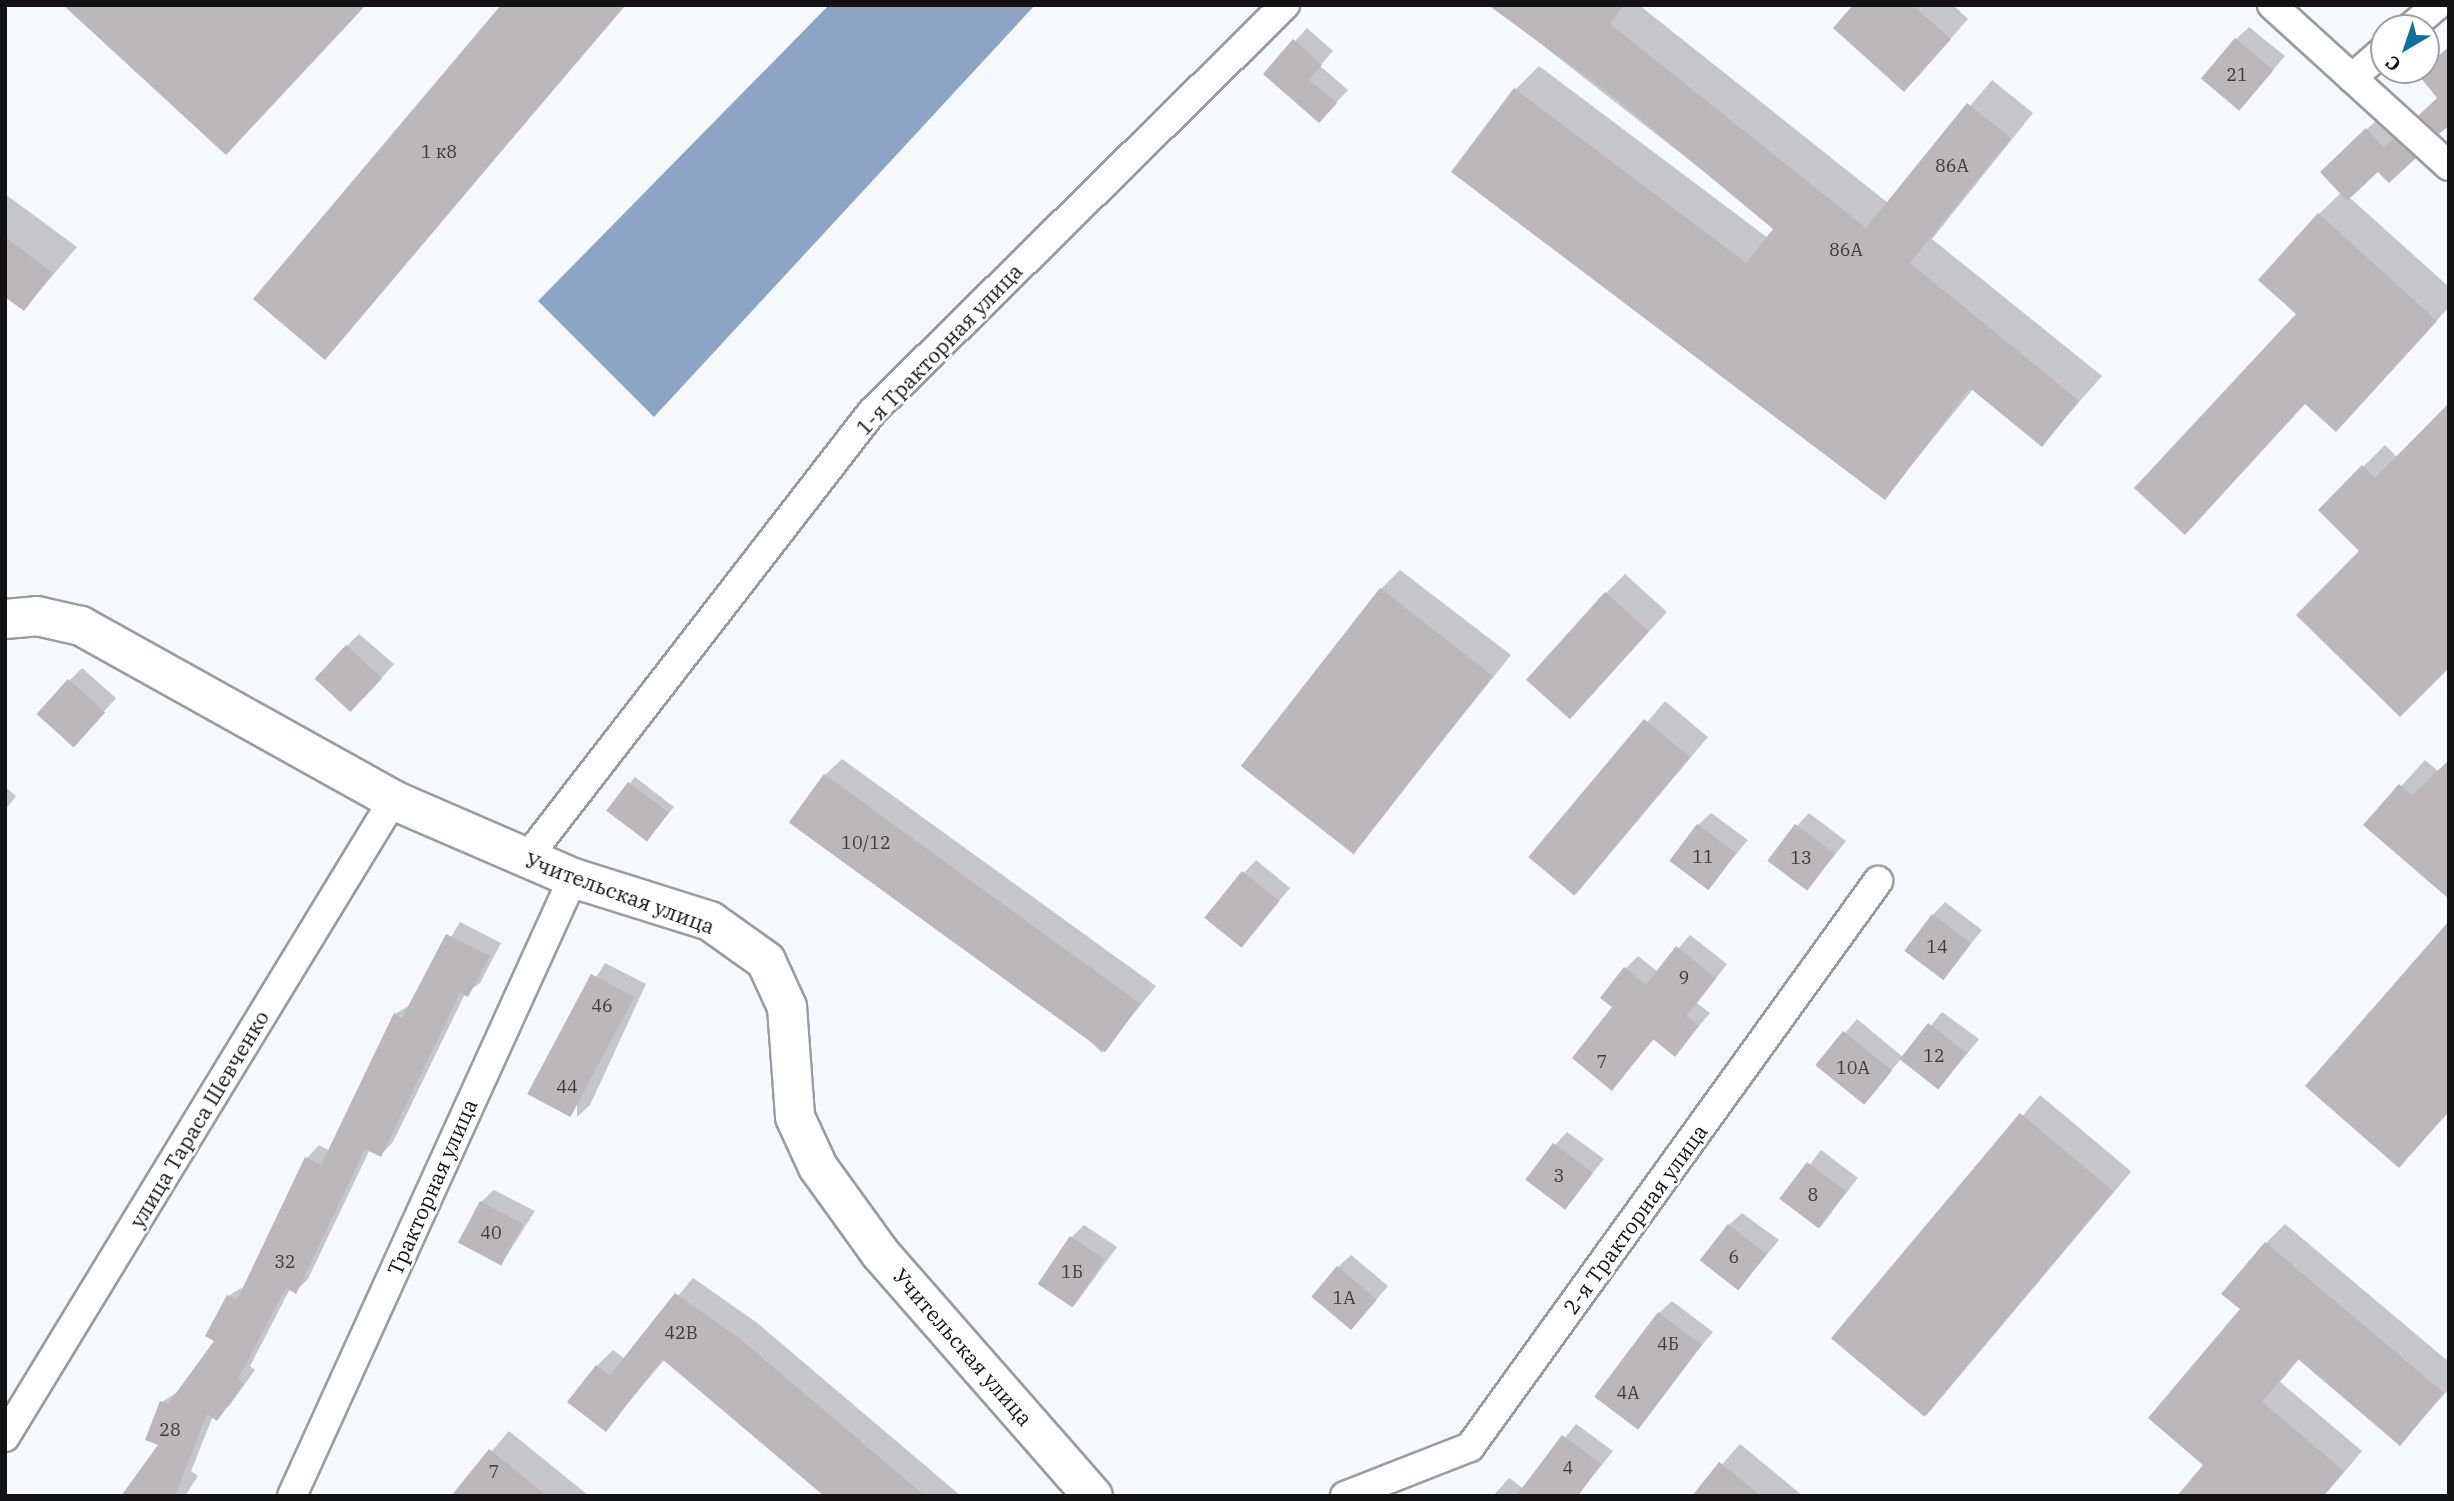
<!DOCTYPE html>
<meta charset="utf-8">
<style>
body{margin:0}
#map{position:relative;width:2454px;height:1501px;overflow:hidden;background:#f5f8fc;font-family:"IBM Plex Serif",serif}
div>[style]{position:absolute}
.water>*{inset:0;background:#8ea4c5}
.shadow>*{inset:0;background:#0003;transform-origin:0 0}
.building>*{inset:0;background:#bcb7ba;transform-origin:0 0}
.roads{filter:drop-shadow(2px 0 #9a9ca0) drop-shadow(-2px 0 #9a9ca0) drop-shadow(0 2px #9a9ca0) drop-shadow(0 -2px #9a9ca0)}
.street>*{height:28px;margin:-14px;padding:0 14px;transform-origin:14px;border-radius:14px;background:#fff}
.secondary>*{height:38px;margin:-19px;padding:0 19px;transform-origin:19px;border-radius:19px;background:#fff}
span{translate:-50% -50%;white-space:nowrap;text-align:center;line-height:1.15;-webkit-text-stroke:5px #fff;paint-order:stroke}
.number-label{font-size:18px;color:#3c3b3e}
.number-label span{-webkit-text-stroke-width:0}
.street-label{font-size:21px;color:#121214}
.frame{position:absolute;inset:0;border:7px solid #121214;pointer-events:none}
.north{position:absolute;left:2370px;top:14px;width:70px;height:70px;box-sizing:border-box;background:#fff;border:2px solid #a0a0a1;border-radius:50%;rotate:219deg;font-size:19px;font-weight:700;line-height:28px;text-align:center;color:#121214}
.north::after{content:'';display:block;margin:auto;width:24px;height:32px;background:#0c719e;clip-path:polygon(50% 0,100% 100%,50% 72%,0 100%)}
</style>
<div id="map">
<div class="water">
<div style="clip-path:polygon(829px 5px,1035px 5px,654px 417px,538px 301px)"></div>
</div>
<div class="shadow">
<div style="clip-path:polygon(504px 5px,626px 5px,325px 357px)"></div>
<div style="clip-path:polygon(1511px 5px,1639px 5px,1888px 203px,1992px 80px,2033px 113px,1932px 239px,2102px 376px,2042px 444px,1973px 389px,1885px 498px,1515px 90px,1539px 66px,1768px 238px,1776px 228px,1504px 15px)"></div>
<div style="clip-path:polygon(1855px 5px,1953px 5px,1968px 19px,1923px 70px)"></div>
<div style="clip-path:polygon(2249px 27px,2285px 56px,2251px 96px,2236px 39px)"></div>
<div style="clip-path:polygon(1307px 28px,1333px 51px,1320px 66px,1348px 90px,1331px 108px,1265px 74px)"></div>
<div style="clip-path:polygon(2380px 117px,2427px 145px,2415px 157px,2378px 170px,2349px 197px,2449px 287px,2449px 307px,2359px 406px,2298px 314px,2319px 214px,2341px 193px,2335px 159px)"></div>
<div style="clip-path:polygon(5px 194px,77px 247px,24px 309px,5px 295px)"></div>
<div style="clip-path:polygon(2385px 445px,2398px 458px,2362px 551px,2320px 510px)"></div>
<div style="clip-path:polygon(1400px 570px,1511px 655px,1354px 851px,1381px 589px)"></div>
<div style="clip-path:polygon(1625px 574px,1667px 612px,1589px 697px,1606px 593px)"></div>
<div style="clip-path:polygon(359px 634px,394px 664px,364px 698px,347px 646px)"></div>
<div style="clip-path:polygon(82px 668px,116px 698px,87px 731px,69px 681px)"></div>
<div style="left:1665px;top:701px;width:56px;height:205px;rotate:40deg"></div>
<div style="clip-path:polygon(842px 759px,1156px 986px,1102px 1053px,825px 775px)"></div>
<div style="clip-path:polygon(2425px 760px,2438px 771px,2449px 897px,2366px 825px)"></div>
<div style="clip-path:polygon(635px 777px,674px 807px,648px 838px,630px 783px)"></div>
<div style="clip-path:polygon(5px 787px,16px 796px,5px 810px)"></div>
<div style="clip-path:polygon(1711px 813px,1748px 840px,1708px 888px,1698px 825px)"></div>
<div style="clip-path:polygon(1809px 813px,1846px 841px,1807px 889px,1797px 826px)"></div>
<div style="clip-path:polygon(1256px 860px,1290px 888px,1241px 946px,1244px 873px)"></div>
<div style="clip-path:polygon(1945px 902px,1982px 930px,1943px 978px,1933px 915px)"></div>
<div style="clip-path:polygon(460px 922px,501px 943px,480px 983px,465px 994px,393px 1142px,381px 1155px,370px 1149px,308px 1279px,296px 1291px,290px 1289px,250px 1366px,255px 1370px,229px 1406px,213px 1416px,191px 1471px,198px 1476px,185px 1496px,126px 1496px,161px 1444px,162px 1402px,179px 1391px,217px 1340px,228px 1296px,245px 1286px,307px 1158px,319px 1145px,330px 1151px,395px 1014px,412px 1004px)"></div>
<div style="clip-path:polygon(2449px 924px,2449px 1112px,2399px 1166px)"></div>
<div style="clip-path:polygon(1690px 935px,1727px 964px,1697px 1003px,1710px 1013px,1675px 1054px,1655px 1038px,1612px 1088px,1615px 1007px,1625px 969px,1638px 956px,1658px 972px)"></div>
<div style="clip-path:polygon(605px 963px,646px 984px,590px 1105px,577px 1117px,577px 1018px,572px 1015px)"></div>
<div style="clip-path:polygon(1942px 1012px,1979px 1039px,1940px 1087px,1901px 1059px,1864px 1102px,1818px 1065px,1857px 1019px,1904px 1058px)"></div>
<div style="left:2040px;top:1095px;width:119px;height:318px;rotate:40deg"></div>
<div style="clip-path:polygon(1567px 1132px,1604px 1159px,1565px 1207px,1555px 1145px)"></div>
<div style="left:1821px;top:1150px;width:46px;height:63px;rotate:37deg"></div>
<div style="clip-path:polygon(494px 1190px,535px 1211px,502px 1263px,481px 1202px)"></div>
<div style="clip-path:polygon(1742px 1213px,1779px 1240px,1739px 1288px,1729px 1225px)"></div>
<div style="clip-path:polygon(2285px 1224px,2449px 1362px,2449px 1389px,2400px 1443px,2300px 1358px,2280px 1382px,2362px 1451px,2324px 1496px,2179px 1496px,2206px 1465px,2242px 1309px,2266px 1243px)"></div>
<div style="clip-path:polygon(1084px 1225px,1117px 1247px,1074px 1306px,1071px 1238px)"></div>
<div style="clip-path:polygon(1351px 1255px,1388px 1286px,1352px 1328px,1338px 1267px)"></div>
<div style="clip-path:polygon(693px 1278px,756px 1322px,961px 1496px,827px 1496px,665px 1359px,606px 1429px,597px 1366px,613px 1350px,625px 1359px)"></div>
<div style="clip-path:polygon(1672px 1301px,1713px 1332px,1646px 1411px,1659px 1313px)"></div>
<div style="clip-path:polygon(1576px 1424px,1613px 1451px,1577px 1496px,1493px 1496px,1509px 1478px,1524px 1489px)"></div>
<div style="clip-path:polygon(509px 1431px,589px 1496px,454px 1496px)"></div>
<div style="clip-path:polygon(1740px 1444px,1803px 1496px,1694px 1496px)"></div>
</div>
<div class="building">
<div style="clip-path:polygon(63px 5px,366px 5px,226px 155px)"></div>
<div style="clip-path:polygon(501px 5px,625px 5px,325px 360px,253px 299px)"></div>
<div style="clip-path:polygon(1488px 5px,1624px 5px,1610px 24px,1866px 228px,1967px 103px,2011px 138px,1910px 263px,2079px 401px,2042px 447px,1970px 388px,1885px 500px,1451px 172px,1514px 88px,1746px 263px,1773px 229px,1614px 97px)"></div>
<div style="clip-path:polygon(1853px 5px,1912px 5px,1951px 39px,1904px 92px,1833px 28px)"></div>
<div style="left:2235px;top:38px;width:50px;height:53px;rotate:40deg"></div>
<div style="clip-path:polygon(1293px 39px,1322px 65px,1309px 80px,1337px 103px,1319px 123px,1263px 74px)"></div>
<div style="clip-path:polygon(2449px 47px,2449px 126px,2439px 134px,2418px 116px,2437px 98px,2417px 73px)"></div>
<div style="clip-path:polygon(2366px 128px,2384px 148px,2394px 138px,2416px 158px,2389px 183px,2378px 172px,2347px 201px,2320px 172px)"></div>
<div style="clip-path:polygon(2318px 213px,2437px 321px,2336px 432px,2305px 404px,2185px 535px,2134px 488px,2296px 314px,2258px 280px)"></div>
<div style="clip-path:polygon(5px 237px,53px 273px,24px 311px,5px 297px)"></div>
<div style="clip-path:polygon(2449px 403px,2449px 668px,2400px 717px,2296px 615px,2359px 551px,2318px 510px,2362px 465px,2375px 478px)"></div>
<div style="left:1380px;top:588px;width:143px;height:226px;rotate:38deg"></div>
<div style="left:1605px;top:592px;width:59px;height:118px;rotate:42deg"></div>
<div style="left:346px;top:645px;width:49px;height:46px;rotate:43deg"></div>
<div style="left:68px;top:679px;width:50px;height:47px;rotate:42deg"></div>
<div style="left:1644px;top:719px;width:60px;height:180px;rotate:40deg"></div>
<div style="clip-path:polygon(2449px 760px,2449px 899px,2363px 825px,2399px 784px,2412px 795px)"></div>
<div style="left:824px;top:774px;width:391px;height:60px;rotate:36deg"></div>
<div style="left:628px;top:782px;width:51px;height:36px;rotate:37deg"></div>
<div style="left:1697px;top:824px;width:49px;height:46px;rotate:37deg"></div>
<div style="left:1795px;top:824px;width:50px;height:46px;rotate:37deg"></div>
<div style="left:1242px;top:871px;width:48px;height:60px;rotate:39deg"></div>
<div style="left:1932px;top:914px;width:49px;height:46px;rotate:37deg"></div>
<div style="clip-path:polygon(2449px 921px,2449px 1111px,2399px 1168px,2305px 1086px)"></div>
<div style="clip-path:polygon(446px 934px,490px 956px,468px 997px,460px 993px,381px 1157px,365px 1149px,296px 1294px,286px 1288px,238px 1379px,244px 1384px,217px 1421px,207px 1414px,175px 1496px,121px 1496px,158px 1445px,145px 1440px,160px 1401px,168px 1404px,214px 1341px,205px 1336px,227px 1295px,237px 1300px,305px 1157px,321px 1165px,394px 1013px,402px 1018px)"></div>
<div style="clip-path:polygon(1676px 946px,1716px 978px,1686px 1016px,1699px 1026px,1675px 1057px,1653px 1039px,1612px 1091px,1572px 1058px,1612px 1007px,1600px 998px,1624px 967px,1646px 985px)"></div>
<div style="left:591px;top:974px;width:49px;height:136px;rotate:28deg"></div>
<div style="left:1928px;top:1023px;width:49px;height:46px;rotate:38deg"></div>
<div style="left:1843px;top:1031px;width:63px;height:44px;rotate:39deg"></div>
<div style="left:2020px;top:1113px;width:122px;height:294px;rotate:40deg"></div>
<div style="left:1553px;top:1143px;width:50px;height:46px;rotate:37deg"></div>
<div style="left:1807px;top:1162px;width:49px;height:46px;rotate:37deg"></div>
<div style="left:480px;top:1201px;width:49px;height:47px;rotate:28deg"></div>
<div style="left:1728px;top:1224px;width:49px;height:46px;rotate:38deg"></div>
<div style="left:1070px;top:1236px;width:42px;height:58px;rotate:34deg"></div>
<div style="clip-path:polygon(2265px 1242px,2444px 1393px,2400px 1446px,2298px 1359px,2262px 1402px,2344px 1471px,2323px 1496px,2177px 1496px,2203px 1465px,2148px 1418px,2240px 1309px,2221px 1294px)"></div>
<div style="left:1337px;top:1266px;width:52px;height:40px;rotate:40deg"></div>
<div style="clip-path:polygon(675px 1293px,739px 1338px,925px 1496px,824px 1496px,662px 1359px,606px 1432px,567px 1402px,596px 1365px,610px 1375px)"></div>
<div style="left:1658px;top:1312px;width:55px;height:106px;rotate:37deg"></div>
<div style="clip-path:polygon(1562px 1435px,1601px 1464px,1578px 1496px,1516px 1496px)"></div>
<div style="clip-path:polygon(489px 1449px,547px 1496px,451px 1496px)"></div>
<div style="clip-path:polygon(1719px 1462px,1761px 1496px,1692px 1496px)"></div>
</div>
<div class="roads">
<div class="street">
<div style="left:2272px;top:5px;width:239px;rotate:42.3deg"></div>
<div style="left:2410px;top:28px;width:35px;rotate:-40deg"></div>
<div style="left:2352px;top:78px;width:43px;rotate:-41.2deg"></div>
<div style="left:526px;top:859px;width:565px;rotate:-52.26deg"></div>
<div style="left:872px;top:412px;width:580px;rotate:-44.58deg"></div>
<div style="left:5px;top:1437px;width:746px;rotate:-58.65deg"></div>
<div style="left:292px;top:1496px;width:679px;rotate:-65.55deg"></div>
<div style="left:1345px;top:1496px;width:134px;rotate:-21.4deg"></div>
<div style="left:1470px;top:1447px;width:698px;rotate:-54.21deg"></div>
</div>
<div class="secondary">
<div style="left:5px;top:619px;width:32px;rotate:-5deg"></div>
<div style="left:37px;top:616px;width:45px;rotate:12.8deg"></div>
<div style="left:81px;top:626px;width:357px;rotate:29.1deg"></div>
<div style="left:393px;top:800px;width:196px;rotate:23.4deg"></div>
<div style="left:573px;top:878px;width:144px;rotate:17.4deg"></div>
<div style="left:710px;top:921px;width:69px;rotate:35.5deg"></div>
<div style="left:766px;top:961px;width:51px;rotate:65.5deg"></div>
<div style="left:787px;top:1007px;width:110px;rotate:85.8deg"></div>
<div style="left:795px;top:1117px;width:55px;rotate:65.3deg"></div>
<div style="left:818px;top:1167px;width:106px;rotate:54.2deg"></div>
<div style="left:880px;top:1253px;width:323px;rotate:48.8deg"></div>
</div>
</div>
<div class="number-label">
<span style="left:2237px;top:75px">21</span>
<span style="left:439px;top:152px">1 к8</span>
<span style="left:1952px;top:166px">86А</span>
<span style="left:1846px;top:250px">86А</span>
<span style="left:866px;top:843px">10/12</span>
<span style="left:1703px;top:857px">11</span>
<span style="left:1801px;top:858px">13</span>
<span style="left:1937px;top:947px">14</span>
<span style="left:1684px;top:978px">9</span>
<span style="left:602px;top:1006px">46</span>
<span style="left:1934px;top:1056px">12</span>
<span style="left:1602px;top:1062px">7</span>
<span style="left:1853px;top:1068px">10А</span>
<span style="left:567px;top:1087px">44</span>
<span style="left:1559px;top:1176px">3</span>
<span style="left:1813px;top:1195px">8</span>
<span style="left:491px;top:1233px">40</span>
<span style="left:1734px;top:1257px">6</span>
<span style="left:285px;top:1262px">32</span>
<span style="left:1072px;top:1272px">1Б</span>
<span style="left:1344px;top:1298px">1А</span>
<span style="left:681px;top:1333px">42В</span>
<span style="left:1668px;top:1344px">4Б</span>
<span style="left:1628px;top:1393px">4А</span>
<span style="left:170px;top:1430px">28</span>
<span style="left:1568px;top:1468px">4</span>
<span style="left:494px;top:1472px">7</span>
</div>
<div class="street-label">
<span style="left:939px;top:349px;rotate:-46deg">1-я Тракторная улица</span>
<span style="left:620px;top:893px;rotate:20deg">Учительская улица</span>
<span style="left:199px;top:1119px;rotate:-59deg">улица Тараса Шевченко</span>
<span style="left:432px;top:1187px;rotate:-66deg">Тракторная улица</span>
<span style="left:1635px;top:1219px;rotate:-54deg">2-я Тракторная улица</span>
<span style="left:963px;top:1347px;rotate:49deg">Учительская улица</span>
</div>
<div class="frame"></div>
<div class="north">С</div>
</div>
